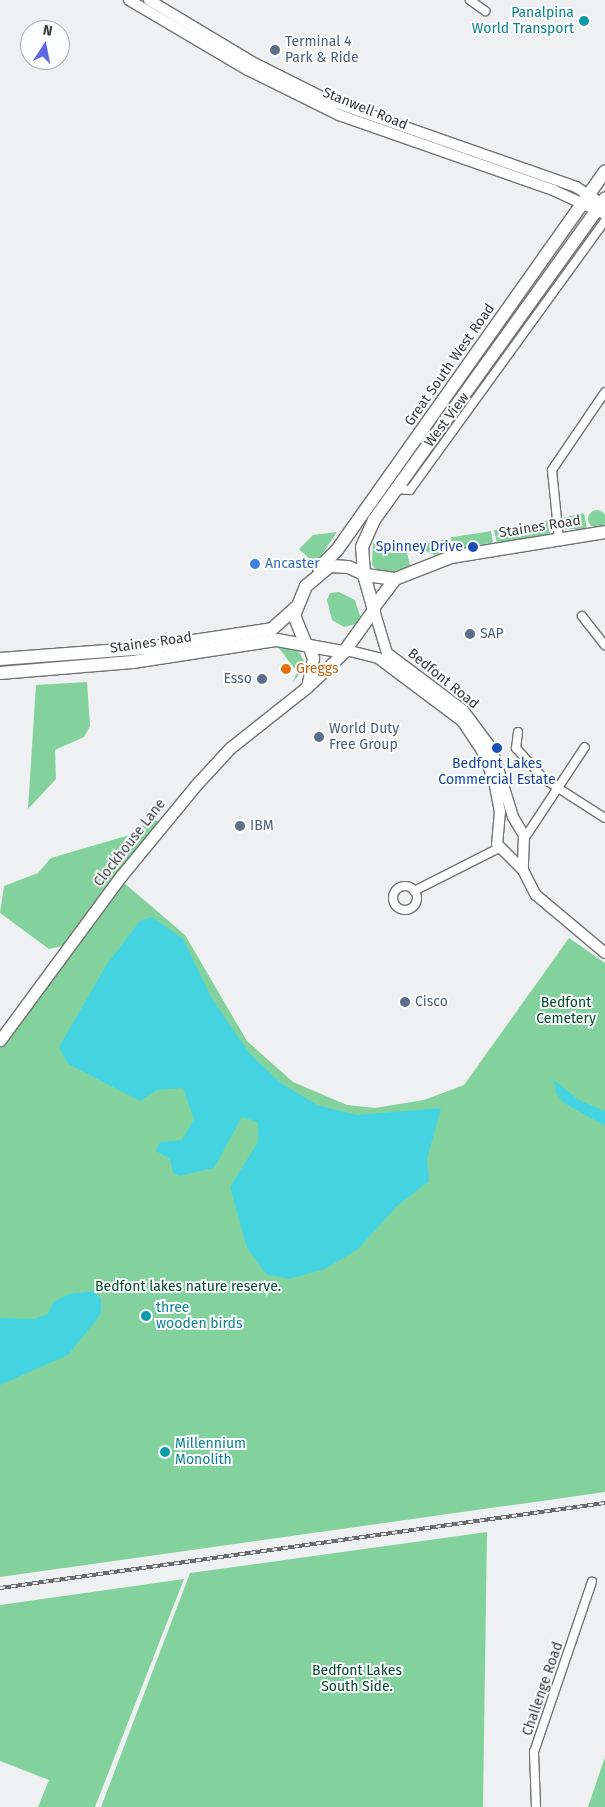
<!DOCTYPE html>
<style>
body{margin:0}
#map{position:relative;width:605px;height:1807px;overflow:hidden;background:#eff0f1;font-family:"Fira Sans",sans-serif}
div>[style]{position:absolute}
.green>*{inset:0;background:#83d29d;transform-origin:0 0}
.round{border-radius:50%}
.water>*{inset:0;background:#44d4e1}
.roads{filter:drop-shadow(1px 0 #727373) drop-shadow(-1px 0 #727373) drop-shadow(0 1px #727373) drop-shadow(0 -1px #727373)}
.minor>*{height:8px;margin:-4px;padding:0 4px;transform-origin:4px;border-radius:4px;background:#fff}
.minor>.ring{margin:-4px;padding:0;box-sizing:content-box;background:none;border:8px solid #fff;border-radius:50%}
.tertiary>*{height:10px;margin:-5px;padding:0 5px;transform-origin:5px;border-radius:5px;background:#fff}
.secondary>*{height:11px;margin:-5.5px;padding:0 5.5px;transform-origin:5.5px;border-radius:5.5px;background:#fff}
.primary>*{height:12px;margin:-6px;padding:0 6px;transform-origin:6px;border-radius:6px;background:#fff}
.trunk>*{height:12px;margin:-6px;padding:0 6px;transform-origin:6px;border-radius:6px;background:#fff}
.rail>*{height:4px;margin-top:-2px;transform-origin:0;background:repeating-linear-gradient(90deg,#fcfdfe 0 5.5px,#6a6b6b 0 11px);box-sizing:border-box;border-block:1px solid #6a6b6b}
.dots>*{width:14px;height:14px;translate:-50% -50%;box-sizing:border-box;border:2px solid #fcfdfe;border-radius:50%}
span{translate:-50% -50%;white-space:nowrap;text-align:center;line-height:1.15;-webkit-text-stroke:4px #fcfdfe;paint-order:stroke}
.culture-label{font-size:14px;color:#0d838f}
.right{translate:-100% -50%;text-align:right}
.left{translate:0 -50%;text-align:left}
.service-label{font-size:14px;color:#4e5e75}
.street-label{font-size:14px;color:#373838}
.transit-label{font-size:14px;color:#164399}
.shop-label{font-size:14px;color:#366cbe}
.food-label{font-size:14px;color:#c56008}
.park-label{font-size:14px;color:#014a26}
.north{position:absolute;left:20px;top:20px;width:50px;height:50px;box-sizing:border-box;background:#fcfdfe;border:1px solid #adaeaf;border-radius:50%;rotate:11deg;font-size:14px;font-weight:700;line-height:20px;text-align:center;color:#373838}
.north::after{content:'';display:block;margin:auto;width:18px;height:22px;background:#6267e0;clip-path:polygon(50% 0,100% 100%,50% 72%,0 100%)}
</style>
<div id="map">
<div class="green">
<div class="round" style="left:588px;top:510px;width:18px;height:18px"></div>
<div style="clip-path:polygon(584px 513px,587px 529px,564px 529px,562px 518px)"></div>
<div style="clip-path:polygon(552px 520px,550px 536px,497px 543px,494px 530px)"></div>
<div style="left:491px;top:531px;width:12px;height:41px;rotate:81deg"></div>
<div style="clip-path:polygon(337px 532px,319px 559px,311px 560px,299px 549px,313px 535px)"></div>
<div style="clip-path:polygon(448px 539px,451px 552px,434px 555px,421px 549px,420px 545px)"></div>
<div style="clip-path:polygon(373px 543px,406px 548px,410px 566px,385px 574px,377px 571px,372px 565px)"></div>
<div style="clip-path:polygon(339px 592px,355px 600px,360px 616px,356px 624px,344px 627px,332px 620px,327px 600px,330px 593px)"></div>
<div style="clip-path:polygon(287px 646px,299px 652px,306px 665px,293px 682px,297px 672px,279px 648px)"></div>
<div style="clip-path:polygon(87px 682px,90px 726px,84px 737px,55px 750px,56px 779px,28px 809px,36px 685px)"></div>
<div style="clip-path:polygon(150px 820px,162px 821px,66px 945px,49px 949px,0 913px,4px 886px,38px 873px,51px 858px,133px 834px)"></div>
<div style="clip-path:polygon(123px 882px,185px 935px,247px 1041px,293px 1082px,347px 1105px,375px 1108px,424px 1100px,464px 1085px,569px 938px,605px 963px,605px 1492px,0 1577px,0 1048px)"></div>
<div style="clip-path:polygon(487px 1532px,483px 1807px,101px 1807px,190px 1573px)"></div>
<div style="clip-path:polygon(184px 1579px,95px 1807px,38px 1807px,49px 1780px,0 1761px,0 1605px)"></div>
<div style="clip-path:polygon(605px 1757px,605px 1807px,588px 1807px)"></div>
</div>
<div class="water">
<div style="clip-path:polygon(152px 917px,183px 939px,212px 999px,249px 1053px,281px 1083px,317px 1105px,357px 1115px,441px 1108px,427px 1159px,429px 1181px,397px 1206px,358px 1249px,325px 1269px,289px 1279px,266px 1274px,247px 1248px,230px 1187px,258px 1142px,258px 1122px,242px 1117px,214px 1168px,180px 1176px,173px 1173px,170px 1159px,156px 1151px,160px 1142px,182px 1140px,194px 1119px,183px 1088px,157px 1090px,140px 1101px,68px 1064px,59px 1047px,107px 964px,140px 921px)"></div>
<div style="clip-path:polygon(554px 1080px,579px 1100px,605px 1111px,605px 1126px,564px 1103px,556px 1093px)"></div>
<div style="clip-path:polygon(94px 1291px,101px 1299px,101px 1314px,68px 1355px,0 1385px,0 1318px,35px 1319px,48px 1314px,53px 1302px,69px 1294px)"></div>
</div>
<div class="roads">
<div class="minor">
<div style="left:470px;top:0;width:19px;rotate:36deg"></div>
<div style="left:395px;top:489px;width:15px;rotate:4deg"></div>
<div style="left:410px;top:490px;width:332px;rotate:-54.1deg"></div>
<div style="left:559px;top:539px;width:69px;rotate:-95.8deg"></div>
<div style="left:552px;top:470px;width:94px;rotate:-55.8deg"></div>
<div style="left:582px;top:616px;width:37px;rotate:52deg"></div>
<div style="left:518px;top:732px;width:16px;rotate:97deg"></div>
<div style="left:516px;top:748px;width:42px;rotate:47.9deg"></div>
<div style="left:544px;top:779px;width:72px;rotate:32.6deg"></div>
<div style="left:524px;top:839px;width:110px;rotate:-56.5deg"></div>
<div class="ring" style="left:393px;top:886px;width:16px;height:16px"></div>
<div style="left:414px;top:891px;width:95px;rotate:-26.8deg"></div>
<div style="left:536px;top:1807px;width:55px;rotate:-92.1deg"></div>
<div style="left:534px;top:1752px;width:180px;rotate:-71.2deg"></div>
</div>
<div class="tertiary">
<div style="left:129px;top:0;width:138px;rotate:30.5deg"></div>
<div style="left:248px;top:70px;width:102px;rotate:26.3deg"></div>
<div style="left:339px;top:115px;width:227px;rotate:19.3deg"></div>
<div style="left:553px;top:190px;width:57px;rotate:24.8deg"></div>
<div style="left:149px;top:0;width:122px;rotate:31deg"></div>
<div style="left:254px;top:63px;width:83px;rotate:26.6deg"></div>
<div style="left:328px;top:100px;width:263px;rotate:19.3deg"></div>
<div style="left:576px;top:187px;width:35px;rotate:33deg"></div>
<div style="left:374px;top:610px;width:45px;rotate:73.2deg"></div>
<div style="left:387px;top:653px;width:95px;rotate:36.9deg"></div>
<div style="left:463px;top:710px;width:49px;rotate:53.4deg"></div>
<div style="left:492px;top:749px;width:71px;rotate:72.8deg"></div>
<div style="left:513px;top:817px;width:21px;rotate:59deg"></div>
<div style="left:524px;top:835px;width:35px;rotate:92deg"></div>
<div style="left:523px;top:870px;width:28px;rotate:63deg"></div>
<div style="left:536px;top:895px;width:90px;rotate:40deg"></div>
<div style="left:346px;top:650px;width:33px;rotate:14deg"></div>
<div style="left:378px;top:658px;width:105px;rotate:36.9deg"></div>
<div style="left:462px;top:721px;width:36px;rotate:56deg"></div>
<div style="left:482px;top:751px;width:32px;rotate:68deg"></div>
<div style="left:494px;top:781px;width:31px;rotate:79deg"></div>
<div style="left:500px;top:811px;width:33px;rotate:95deg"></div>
<div style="left:497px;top:844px;width:37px;rotate:45deg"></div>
</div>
<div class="secondary">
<div style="left:307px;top:687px;width:30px;rotate:-78deg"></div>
<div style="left:313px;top:658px;width:14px;rotate:-111deg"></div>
<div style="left:0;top:1040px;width:204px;rotate:-53.6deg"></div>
<div style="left:121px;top:876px;width:115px;rotate:-50.6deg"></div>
<div style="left:194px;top:787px;width:53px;rotate:-47.3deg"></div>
<div style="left:230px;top:748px;width:98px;rotate:-38.4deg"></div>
<div style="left:307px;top:687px;width:51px;rotate:-43.4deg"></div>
</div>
<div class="primary">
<div style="left:366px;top:575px;width:29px;rotate:8deg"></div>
<div style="left:395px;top:579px;width:60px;rotate:-21.4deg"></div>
<div style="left:451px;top:557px;width:156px;rotate:-9.2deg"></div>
<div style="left:374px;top:607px;width:35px;rotate:-53deg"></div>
</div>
<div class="trunk">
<div style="left:319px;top:568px;width:25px;rotate:-45deg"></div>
<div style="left:337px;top:550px;width:464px;rotate:-54.7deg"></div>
<div style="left:364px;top:574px;width:27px;rotate:-94deg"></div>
<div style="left:362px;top:547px;width:30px;rotate:-66deg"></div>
<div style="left:374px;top:520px;width:396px;rotate:-54.3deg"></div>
<div style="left:0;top:659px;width:147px;rotate:-4.3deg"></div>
<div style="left:147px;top:648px;width:126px;rotate:-8.6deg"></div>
<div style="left:272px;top:629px;width:31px;rotate:-42deg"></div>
<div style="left:0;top:673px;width:133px;rotate:-4.7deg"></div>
<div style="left:133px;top:662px;width:146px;rotate:-8.7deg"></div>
<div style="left:277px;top:640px;width:68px;rotate:10.2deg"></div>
<div style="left:344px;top:652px;width:52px;rotate:-54.5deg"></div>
<div style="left:374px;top:610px;width:37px;rotate:-106deg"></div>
<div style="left:364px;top:574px;width:17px;rotate:-156deg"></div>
<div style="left:348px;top:567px;width:18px;rotate:-177deg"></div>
<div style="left:330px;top:566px;width:31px;rotate:140deg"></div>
<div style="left:306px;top:586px;width:31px;rotate:112deg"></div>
<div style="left:294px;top:615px;width:32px;rotate:68deg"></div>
</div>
</div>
<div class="rail">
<div style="left:0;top:1588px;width:611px;rotate:-8deg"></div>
</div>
<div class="dots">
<div style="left:584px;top:21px;background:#0f9aa8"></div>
<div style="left:275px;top:50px;background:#5c6f8a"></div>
<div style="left:473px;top:547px;background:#1a4fb4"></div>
<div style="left:255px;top:564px;background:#3f7fe0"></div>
<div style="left:470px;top:634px;background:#5c6f8a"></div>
<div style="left:286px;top:669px;background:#e8710a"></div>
<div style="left:262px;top:679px;background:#5c6f8a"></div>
<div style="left:319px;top:737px;background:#5c6f8a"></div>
<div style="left:497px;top:748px;background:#1a4fb4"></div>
<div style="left:240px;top:826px;background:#5c6f8a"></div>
<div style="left:405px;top:1002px;background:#5c6f8a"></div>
<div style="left:146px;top:1316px;background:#0f9aa8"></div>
<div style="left:165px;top:1452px;background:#0f9aa8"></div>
</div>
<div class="culture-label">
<span class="right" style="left:574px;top:21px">Panalpina<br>World Transport</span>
<span class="left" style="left:156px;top:1316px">three<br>wooden birds</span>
<span class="left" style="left:175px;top:1452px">Millennium<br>Monolith</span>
</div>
<div class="service-label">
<span class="left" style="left:285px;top:50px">Terminal 4<br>Park &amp; Ride</span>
<span class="left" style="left:480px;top:634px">SAP</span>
<span class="right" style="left:252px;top:679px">Esso</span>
<span class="left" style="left:329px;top:737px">World Duty<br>Free Group</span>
<span class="left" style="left:250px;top:826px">IBM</span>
<span class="left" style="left:415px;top:1002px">Cisco</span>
</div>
<div class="street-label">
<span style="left:365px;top:109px;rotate:22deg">Stanwell Road</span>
<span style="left:450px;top:365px;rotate:-55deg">Great South West Road</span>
<span style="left:447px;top:420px;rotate:-53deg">West View</span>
<span style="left:540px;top:527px;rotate:-9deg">Staines Road</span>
<span style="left:151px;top:643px;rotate:-8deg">Staines Road</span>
<span style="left:443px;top:679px;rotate:39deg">Bedfont Road</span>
<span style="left:130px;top:843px;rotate:-52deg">Clockhouse Lane</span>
<span style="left:543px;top:1689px;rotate:-71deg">Challenge Road</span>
</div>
<div class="transit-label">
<span class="right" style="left:463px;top:547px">Spinney Drive</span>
<span style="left:497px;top:772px">Bedfont Lakes<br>Commercial Estate</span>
</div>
<div class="shop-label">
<span class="left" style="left:265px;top:564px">Ancaster</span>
</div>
<div class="food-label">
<span class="left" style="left:296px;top:669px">Greggs</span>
</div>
<div class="park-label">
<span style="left:566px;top:1011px">Bedfont<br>Cemetery</span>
<span style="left:188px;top:1287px">Bedfont lakes nature reserve.</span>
<span style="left:357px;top:1679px">Bedfont Lakes<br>South Side.</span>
</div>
<div class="north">N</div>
</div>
